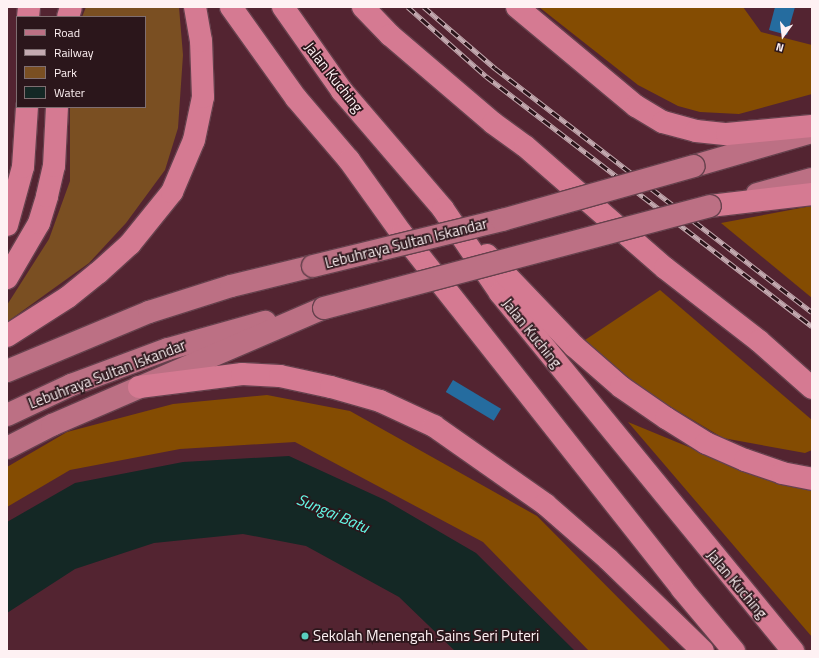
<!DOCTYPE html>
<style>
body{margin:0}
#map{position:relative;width:819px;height:658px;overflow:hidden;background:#532431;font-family:"Titillium Web",sans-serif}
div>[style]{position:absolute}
.green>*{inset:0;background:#7a4f22}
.forest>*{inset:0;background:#844c02}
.water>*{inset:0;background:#142825}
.building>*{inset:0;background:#256c9f;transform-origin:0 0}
.roads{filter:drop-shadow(1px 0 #66414d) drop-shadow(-1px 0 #66414d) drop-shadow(0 1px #66414d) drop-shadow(0 -1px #66414d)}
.primary>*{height:22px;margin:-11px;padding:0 11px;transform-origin:11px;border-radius:11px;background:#bc7084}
.highway>*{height:22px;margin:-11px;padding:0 11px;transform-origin:11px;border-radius:11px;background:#d57a92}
.rail>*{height:4.5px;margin-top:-2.25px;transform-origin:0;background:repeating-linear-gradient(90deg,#2b161b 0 9px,#c3aab0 0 18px);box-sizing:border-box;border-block:1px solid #c3aab0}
.bridges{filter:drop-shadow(1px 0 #66414d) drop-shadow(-1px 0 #66414d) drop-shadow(0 1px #66414d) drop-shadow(0 -1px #66414d)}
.primary-bridge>*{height:22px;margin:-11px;padding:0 11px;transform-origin:11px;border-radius:11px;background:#bc7084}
.dots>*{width:11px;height:11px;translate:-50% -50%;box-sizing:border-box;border:2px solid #2b161b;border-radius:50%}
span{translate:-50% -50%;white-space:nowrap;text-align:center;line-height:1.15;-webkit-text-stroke:3.5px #2b161b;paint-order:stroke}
.street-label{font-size:15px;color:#fef1f3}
.poi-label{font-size:15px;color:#fef1f3}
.left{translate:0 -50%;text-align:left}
.water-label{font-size:16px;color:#64f9e7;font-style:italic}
.frame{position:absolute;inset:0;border:8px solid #fef1f3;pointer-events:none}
.legend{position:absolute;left:16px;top:16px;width:130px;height:92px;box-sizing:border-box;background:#2b161b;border:1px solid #7f6e71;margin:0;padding:5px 7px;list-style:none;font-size:12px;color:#fef1f3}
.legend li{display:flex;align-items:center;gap:8px;height:20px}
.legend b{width:20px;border:1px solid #7f6e71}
.north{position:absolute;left:763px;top:16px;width:40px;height:40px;-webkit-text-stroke:3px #2b161b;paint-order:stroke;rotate:195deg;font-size:11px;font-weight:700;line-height:16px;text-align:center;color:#fef1f3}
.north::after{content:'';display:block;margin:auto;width:14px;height:18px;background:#fef1f3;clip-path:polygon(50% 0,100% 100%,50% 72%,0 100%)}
</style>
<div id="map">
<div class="green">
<div style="clip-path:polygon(86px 7px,179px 7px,183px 55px,178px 128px,165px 170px,126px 223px,89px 263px,7px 322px,7px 305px,49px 239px,70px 181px,70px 107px,145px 107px,145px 17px,82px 17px)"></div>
</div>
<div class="forest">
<div style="clip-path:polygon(539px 7px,743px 7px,761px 32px,812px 45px,812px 94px,739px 114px,700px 112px,678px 106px,638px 85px)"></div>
<div style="clip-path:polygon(812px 206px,812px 298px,721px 223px,806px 207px)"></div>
<div style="clip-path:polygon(660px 290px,812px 420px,812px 450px,805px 453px,723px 438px,651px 395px,582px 342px)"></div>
<div style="clip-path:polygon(267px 395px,350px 411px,537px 516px,671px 651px,589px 651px,483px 542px,295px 442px,180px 449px,70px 470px,7px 507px,7px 467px,67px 432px,173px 404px)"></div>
<div style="clip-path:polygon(628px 422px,771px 481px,812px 491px,812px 637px)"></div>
</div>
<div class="water">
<div style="clip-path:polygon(289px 456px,385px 500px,476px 553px,575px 651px,455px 651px,399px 597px,306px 546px,243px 534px,154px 543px,75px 569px,7px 613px,7px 522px,75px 483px,183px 462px)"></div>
</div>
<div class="building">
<div style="clip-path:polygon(775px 7px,795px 7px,787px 35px,769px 30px)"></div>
<div style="left:453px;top:380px;width:56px;height:14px;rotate:31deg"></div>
</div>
<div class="roads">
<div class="primary">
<div style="left:694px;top:166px;width:123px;rotate:-16.1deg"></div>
<div style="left:757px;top:194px;width:57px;rotate:-15.3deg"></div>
<div style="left:7px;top:371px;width:154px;rotate:-22.6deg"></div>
<div style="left:149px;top:312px;width:86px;rotate:-17.6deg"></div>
<div style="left:231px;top:286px;width:84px;rotate:-13.7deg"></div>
<div style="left:7px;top:415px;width:71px;rotate:-25.1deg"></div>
<div style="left:71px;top:385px;width:103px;rotate:-20.4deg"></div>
<div style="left:168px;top:349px;width:101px;rotate:-15.6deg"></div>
<div style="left:7px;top:448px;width:51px;rotate:-27.1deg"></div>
<div style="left:52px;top:425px;width:296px;rotate:-23.3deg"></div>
</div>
<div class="highway">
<div style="left:231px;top:7px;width:112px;rotate:54.5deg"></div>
<div style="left:296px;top:98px;width:82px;rotate:49.5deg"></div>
<div style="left:349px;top:160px;width:91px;rotate:54.4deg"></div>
<div style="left:402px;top:234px;width:452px;rotate:51.7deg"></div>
<div style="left:682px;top:589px;width:81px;rotate:50deg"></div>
<div style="left:283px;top:7px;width:103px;rotate:54.9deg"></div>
<div style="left:342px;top:91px;width:155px;rotate:49.4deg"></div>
<div style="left:443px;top:209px;width:102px;rotate:55.8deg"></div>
<div style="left:500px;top:293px;width:463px;rotate:50.7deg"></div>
<div style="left:363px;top:7px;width:39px;rotate:46deg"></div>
<div style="left:390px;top:35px;width:135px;rotate:40.5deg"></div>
<div style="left:493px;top:123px;width:39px;rotate:36deg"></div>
<div style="left:525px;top:146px;width:186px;rotate:41.1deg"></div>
<div style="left:665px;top:268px;width:119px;rotate:37.8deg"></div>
<div style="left:759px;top:341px;width:71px;rotate:41.6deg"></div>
<div style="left:517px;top:7px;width:155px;rotate:39.8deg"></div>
<div style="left:636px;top:106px;width:31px;rotate:31deg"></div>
<div style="left:663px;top:122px;width:34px;rotate:15deg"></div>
<div style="left:696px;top:131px;width:31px;rotate:6deg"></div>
<div style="left:727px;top:134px;width:85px;rotate:-5.4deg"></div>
<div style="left:28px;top:17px;width:10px;rotate:-84deg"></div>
<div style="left:68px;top:17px;width:10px;rotate:-73deg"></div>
<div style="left:710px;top:206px;width:103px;rotate:-6.7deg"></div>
<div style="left:7px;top:225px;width:60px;rotate:-74.6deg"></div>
<div style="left:23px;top:167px;width:60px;rotate:-86.2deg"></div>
<div style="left:487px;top:255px;width:126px;rotate:46.3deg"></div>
<div style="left:574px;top:346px;width:62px;rotate:41.1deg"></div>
<div style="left:621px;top:387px;width:55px;rotate:34.6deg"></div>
<div style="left:666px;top:418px;width:47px;rotate:32deg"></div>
<div style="left:706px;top:443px;width:43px;rotate:23.6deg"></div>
<div style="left:745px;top:460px;width:39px;rotate:19deg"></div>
<div style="left:782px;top:473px;width:31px;rotate:11deg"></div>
<div style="left:7px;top:278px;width:64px;rotate:-59.8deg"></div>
<div style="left:39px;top:223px;width:28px;rotate:-73deg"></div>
<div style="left:47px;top:196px;width:31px;rotate:-77deg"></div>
<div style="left:54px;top:166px;width:59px;rotate:-87.1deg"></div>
<div style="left:7px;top:336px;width:72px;rotate:-32.6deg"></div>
<div style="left:68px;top:297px;width:38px;rotate:-39deg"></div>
<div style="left:98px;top:273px;width:43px;rotate:-42.2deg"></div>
<div style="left:130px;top:244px;width:67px;rotate:-51.1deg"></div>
<div style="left:172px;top:192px;width:56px;rotate:-67.1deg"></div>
<div style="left:194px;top:140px;width:44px;rotate:-78.2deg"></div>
<div style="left:203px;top:97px;width:56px;rotate:-92deg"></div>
<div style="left:201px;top:41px;width:35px;rotate:-100deg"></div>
<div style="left:139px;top:387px;width:104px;rotate:-7.2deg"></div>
<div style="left:242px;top:374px;width:38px;rotate:3deg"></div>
<div style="left:280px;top:376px;width:52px;rotate:12.2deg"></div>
<div style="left:331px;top:387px;width:51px;rotate:15.9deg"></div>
<div style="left:380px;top:401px;width:60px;rotate:24.8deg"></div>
<div style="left:434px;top:426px;width:136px;rotate:35.1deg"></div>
<div style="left:545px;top:504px;width:84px;rotate:41.1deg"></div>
<div style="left:608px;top:559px;width:132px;rotate:44.1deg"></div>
</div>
</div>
<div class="rail">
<div style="left:408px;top:7px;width:104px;rotate:41.5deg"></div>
<div style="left:486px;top:76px;width:411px;rotate:37.5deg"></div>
<div style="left:424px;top:7px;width:94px;rotate:40.7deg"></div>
<div style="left:495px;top:68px;width:400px;rotate:37.6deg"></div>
</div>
<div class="bridges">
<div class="primary-bridge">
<div style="left:313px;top:266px;width:195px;rotate:-13.7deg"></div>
<div style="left:502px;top:220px;width:199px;rotate:-15.7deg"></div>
<div style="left:324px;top:308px;width:399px;rotate:-14.8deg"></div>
</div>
</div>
<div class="dots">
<div style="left:305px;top:636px;background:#59cebf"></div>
</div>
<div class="street-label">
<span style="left:334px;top:77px;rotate:52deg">Jalan Kuching</span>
<span style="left:406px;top:243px;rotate:-14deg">Lebuhraya Sultan Iskandar</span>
<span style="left:532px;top:333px;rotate:51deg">Jalan Kuching</span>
<span style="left:107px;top:374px;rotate:-21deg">Lebuhraya Sultan Iskandar</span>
<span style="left:737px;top:584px;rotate:50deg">Jalan Kuching</span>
</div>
<div class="poi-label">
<span class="left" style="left:313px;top:636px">Sekolah Menengah Sains Seri Puteri</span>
</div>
<div class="water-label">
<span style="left:333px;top:513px;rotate:23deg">Sungai Batu</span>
</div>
<div class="frame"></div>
<ul class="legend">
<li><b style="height:5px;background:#bc7084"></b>Road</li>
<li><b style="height:5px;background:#c3aab0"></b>Railway</li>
<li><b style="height:11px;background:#7a4f22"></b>Park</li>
<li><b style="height:11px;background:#142825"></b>Water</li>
</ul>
<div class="north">N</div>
</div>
